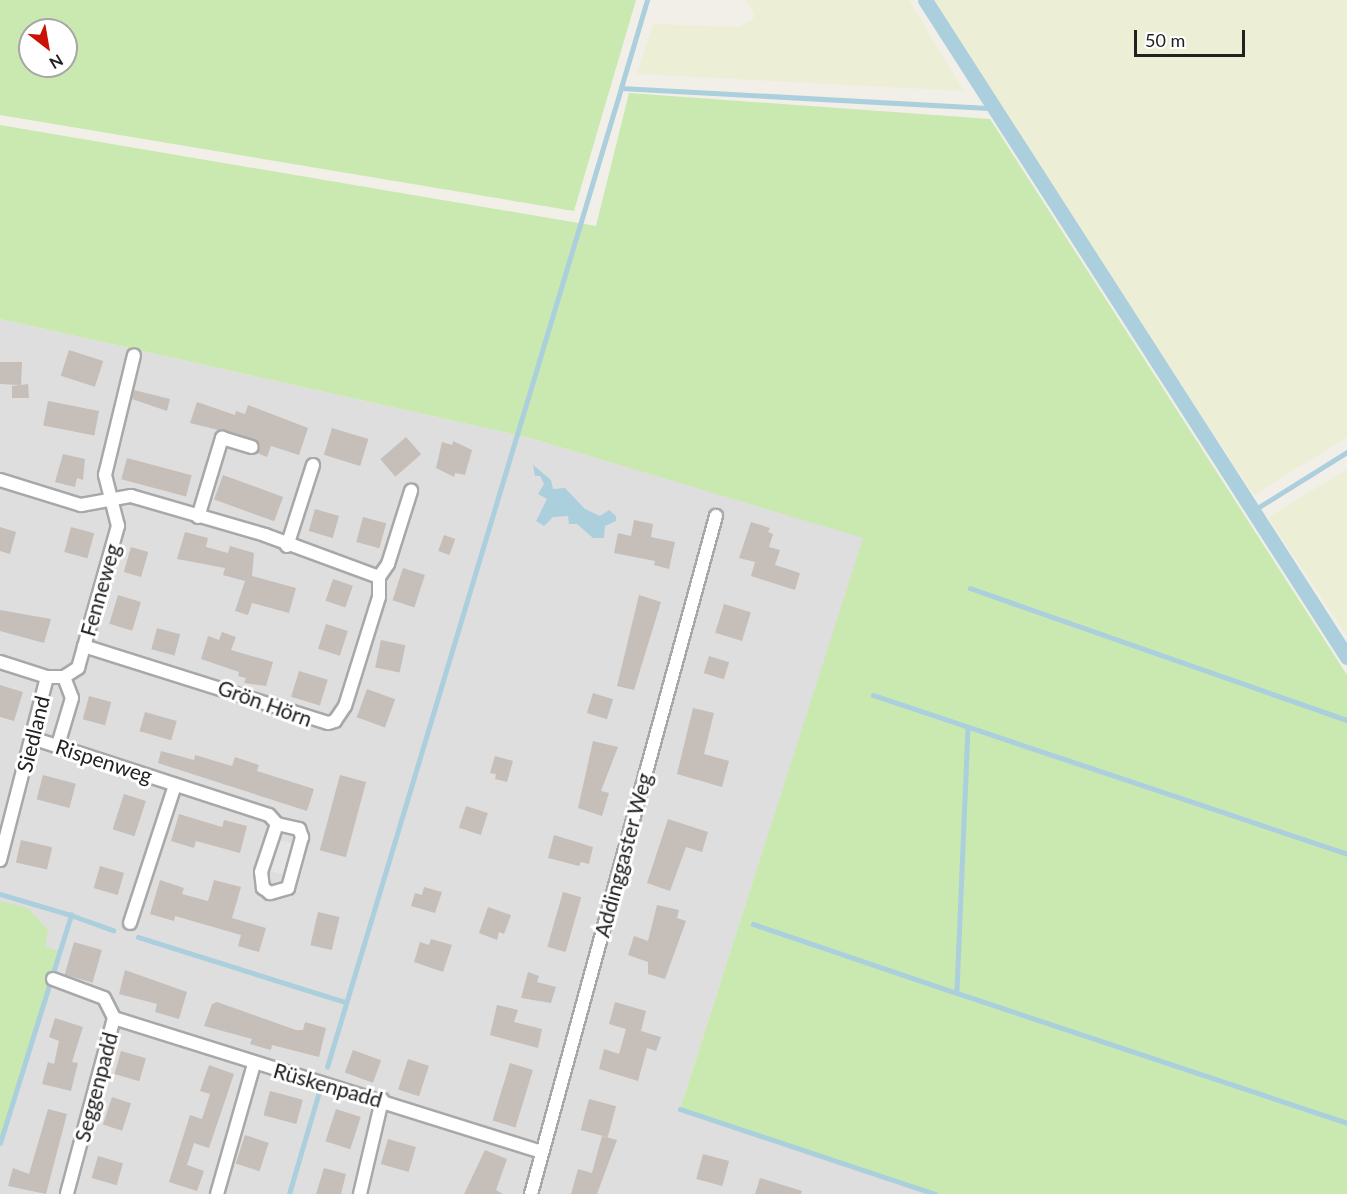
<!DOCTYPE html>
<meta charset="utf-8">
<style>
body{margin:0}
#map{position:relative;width:1347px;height:1194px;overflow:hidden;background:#f1efe8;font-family:Lato,sans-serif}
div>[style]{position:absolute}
.residential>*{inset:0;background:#dfdede}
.farmland>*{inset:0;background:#ecefd5}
.grass>*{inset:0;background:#c9e9b1}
.parking>*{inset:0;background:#e5e5e5;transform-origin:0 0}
.water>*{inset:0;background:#abcfdd}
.stream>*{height:4.5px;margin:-2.25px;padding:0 2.25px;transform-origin:2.25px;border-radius:2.25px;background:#abcfdd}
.canal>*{height:15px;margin:-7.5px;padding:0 7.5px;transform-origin:7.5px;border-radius:7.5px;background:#abcfdd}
.building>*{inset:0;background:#c6beb8;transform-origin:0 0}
.roads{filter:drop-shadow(2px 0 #a8a8a8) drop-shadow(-2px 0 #a8a8a8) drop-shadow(0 2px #a8a8a8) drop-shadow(0 -2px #a8a8a8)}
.minor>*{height:12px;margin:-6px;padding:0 6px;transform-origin:6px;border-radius:6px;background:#fff}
span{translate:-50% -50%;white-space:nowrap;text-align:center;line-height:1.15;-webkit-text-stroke:6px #fff;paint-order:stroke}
.street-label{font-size:21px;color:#212121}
.north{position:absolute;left:18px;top:18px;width:60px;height:60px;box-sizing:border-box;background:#fff;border:2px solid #a6a6a6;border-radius:50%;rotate:149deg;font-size:16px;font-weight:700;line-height:24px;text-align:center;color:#212121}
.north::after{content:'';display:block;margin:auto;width:21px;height:27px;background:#cc1106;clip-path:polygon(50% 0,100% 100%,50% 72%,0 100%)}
.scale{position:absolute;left:1134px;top:30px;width:111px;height:27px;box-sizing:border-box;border:3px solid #212121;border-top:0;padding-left:8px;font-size:18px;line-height:21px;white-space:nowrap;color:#212121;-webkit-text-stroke:4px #fff;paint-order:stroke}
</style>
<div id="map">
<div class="residential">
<div style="clip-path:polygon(0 319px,530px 438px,864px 537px,680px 1109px,930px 1194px,0 1194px)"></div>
</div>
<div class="farmland">
<div style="clip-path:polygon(746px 0,909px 0,964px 91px,637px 74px,653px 24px,739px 27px,753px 19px,754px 13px)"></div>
<div style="clip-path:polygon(933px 0,1347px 0,1347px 437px,1254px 495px,978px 75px)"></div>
<div style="clip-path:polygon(1347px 469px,1347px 636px,1270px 521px,1270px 516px)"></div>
</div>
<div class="grass">
<div style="clip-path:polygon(evenodd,0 0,636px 0,574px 211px,0 115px,0 0,30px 30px,66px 30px,66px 66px,30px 66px,30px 30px)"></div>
<div style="clip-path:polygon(629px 93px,990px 119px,1347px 675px,1347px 1194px,938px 1194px,680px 1109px,863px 538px,530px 438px,0 319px,0 125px,596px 226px)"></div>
<div style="clip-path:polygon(0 901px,28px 908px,48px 930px,45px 947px,60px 951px,0 1143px)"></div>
</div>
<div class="parking">
<div style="left:278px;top:840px;width:17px;height:32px;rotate:13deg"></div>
</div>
<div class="water">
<div style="clip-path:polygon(533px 465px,551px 480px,553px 489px,565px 488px,585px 509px,600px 516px,609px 510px,616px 516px,616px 521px,605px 526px,604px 538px,593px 538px,577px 524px,569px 524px,568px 516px,553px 517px,544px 526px,536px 521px,547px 499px,538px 494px,544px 484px,540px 476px,535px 476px)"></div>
</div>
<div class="stream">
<div style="left:621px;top:88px;width:92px;rotate:-73.5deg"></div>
<div style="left:1251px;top:512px;width:113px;rotate:-32deg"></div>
<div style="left:970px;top:588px;width:399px;rotate:19.3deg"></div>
<div style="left:873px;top:695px;width:500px;rotate:18.5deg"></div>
<div style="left:968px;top:728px;width:265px;rotate:92.4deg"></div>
<div style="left:957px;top:993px;width:411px;rotate:18.4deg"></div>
<div style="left:0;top:894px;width:74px;rotate:16.5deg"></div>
<div style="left:753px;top:924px;width:215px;rotate:18.7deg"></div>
<div style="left:138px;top:937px;width:218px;rotate:17.4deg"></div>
<div style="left:327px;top:1067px;width:1022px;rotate:-73.28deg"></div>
<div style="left:621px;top:88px;width:372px;rotate:3.1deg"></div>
<div style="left:680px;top:1109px;width:269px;rotate:18.4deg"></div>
<div style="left:0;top:1143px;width:239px;rotate:-72.7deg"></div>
<div style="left:71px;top:915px;width:45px;rotate:19.7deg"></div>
<div style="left:289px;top:1194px;width:106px;rotate:-73.6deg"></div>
</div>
<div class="canal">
<div style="left:925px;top:0;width:781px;rotate:57.29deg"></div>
</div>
<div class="building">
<div style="left:69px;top:350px;width:36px;height:27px;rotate:18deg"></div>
<div style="clip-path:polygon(0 362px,22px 362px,21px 385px,28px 384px,29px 398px,12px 398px,12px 386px,20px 385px,0 384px)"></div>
<div style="clip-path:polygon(134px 390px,170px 399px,167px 411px,132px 399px)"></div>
<div style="left:48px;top:401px;width:52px;height:25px;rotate:11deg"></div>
<div style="clip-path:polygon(197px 402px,235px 415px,236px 411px,245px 414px,248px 405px,308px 428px,299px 455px,271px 446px,267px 457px,257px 453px,260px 446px,254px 439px,190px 423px)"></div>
<div style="left:332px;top:428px;width:38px;height:28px;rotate:17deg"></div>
<div style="left:406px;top:437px;width:23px;height:34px;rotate:49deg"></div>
<div style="clip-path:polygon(453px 441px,472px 450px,465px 475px,455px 473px,454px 477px,436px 468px,442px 442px,452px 445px)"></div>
<div style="clip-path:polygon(63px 454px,85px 459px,83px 480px,77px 478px,75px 487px,55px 482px)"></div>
<div style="left:127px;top:458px;width:67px;height:22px;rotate:15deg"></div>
<div style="left:223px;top:475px;width:64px;height:26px;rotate:20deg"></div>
<div style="left:315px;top:509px;width:25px;height:23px;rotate:16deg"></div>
<div style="left:363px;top:517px;width:24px;height:26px;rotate:15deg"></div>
<div style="clip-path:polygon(634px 520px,653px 524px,651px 537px,675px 542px,669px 569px,654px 565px,655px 561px,614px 553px,618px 533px,631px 536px)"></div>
<div style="clip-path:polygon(751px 522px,770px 528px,768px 532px,773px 534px,769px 547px,780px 550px,775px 565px,800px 573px,795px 590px,751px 576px,755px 562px,739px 558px)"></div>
<div style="clip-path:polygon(0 527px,16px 532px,10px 554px,0 551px)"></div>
<div style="left:71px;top:527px;width:24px;height:26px;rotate:15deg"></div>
<div style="clip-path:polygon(185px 532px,208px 538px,206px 547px,228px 553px,230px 546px,254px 553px,252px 576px,296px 588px,289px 613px,252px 603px,248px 615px,235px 611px,245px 581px,223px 575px,225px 568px,177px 559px)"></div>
<div style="left:444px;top:535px;width:12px;height:17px;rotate:20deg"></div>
<div style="left:131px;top:547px;width:18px;height:26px;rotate:16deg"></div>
<div style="left:403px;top:568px;width:23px;height:34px;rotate:18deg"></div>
<div style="left:333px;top:579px;width:21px;height:23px;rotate:19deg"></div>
<div style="left:118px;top:595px;width:24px;height:30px;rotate:17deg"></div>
<div style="clip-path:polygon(639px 595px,661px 602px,634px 690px,617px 686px)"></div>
<div style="left:724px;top:604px;width:28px;height:30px;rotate:17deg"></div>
<div style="clip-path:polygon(0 610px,51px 619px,44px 643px,0 631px)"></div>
<div style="left:326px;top:624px;width:23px;height:26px;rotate:18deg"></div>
<div style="left:157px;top:628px;width:24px;height:22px;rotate:15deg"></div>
<div style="clip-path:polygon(222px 632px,236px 637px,231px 650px,273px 662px,266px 686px,244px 683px,246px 678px,238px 676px,239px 672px,201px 659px,208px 636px,219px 640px)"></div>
<div style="left:381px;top:640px;width:25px;height:28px;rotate:12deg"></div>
<div style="left:709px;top:656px;width:21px;height:18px;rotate:17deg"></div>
<div style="left:299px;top:671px;width:30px;height:27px;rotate:17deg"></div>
<div style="clip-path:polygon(0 685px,23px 692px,14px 721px,0 717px)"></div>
<div style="left:367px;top:689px;width:30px;height:30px;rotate:20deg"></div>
<div style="left:593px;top:693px;width:21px;height:21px;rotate:17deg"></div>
<div style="left:89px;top:696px;width:23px;height:24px;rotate:15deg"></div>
<div style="clip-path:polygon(693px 708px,714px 713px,704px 754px,729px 761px,722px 787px,677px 774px)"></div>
<div style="left:145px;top:712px;width:33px;height:20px;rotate:16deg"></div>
<div style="clip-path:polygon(593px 741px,618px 747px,601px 791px,609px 793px,602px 816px,578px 808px)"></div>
<div style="clip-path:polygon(161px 751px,194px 760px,195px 755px,232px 766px,235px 757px,259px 765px,257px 771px,314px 789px,307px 811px,158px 763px)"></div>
<div style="clip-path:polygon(495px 756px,513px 761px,507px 782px,495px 779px,496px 774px,490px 773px)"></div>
<div style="left:43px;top:775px;width:34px;height:25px;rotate:15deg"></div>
<div style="left:340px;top:775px;width:27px;height:78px;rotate:15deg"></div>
<div style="left:124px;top:794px;width:23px;height:37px;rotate:18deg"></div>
<div style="left:466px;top:806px;width:23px;height:23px;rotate:18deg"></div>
<div style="clip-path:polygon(179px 814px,222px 827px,224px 820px,247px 826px,240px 853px,196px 841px,194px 848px,171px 841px)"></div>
<div style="clip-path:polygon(668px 819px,708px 832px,702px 852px,686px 847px,670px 891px,647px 883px)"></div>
<div style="clip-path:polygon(554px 835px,593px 847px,589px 864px,581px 862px,579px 866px,548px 858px)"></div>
<div style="left:21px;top:840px;width:32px;height:23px;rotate:13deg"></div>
<div style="left:100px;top:866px;width:25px;height:23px;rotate:16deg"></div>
<div style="clip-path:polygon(160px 880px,184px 888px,182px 894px,208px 901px,214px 880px,241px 887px,232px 918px,266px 928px,259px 952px,238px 946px,241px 935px,175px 916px,174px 921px,150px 914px)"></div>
<div style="clip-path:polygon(424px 887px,442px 892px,435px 913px,411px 906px,415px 893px,422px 895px)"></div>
<div style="left:563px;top:892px;width:19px;height:57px;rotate:16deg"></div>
<div style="clip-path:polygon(657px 905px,679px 910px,677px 918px,686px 921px,665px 979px,648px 974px,648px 962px,628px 955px,634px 936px,648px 941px)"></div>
<div style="clip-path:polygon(488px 907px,511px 915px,504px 934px,499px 932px,497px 940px,479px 933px)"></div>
<div style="left:318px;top:912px;width:22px;height:34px;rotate:13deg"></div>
<div style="clip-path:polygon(431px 939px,452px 945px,443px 972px,414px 962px,420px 942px,429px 945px)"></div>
<div style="left:74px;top:942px;width:29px;height:34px;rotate:16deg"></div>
<div style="clip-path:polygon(125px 970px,187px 992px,179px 1019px,155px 1012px,157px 1004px,119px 994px)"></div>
<div style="clip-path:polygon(528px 972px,539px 976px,537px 982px,556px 987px,551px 1003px,521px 998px)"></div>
<div style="clip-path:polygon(217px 1002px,296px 1030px,303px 1030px,305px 1022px,326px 1028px,319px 1057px,272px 1045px,271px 1050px,250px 1044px,252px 1039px,204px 1026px,212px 1004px)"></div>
<div style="clip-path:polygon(615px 1002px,646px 1011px,641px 1031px,661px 1037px,656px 1051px,647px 1048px,638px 1081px,599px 1069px,604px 1049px,619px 1054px,626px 1029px,609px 1024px)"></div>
<div style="clip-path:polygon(497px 1005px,518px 1010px,514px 1022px,542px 1029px,538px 1048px,490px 1035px)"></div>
<div style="clip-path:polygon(55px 1018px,83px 1027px,72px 1062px,78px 1063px,71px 1091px,42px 1084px,48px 1062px,54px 1064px,59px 1041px,49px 1037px)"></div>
<div style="left:353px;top:1050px;width:30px;height:24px;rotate:20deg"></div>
<div style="left:121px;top:1051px;width:26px;height:24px;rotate:16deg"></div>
<div style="left:408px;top:1059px;width:22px;height:32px;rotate:18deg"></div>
<div style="left:510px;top:1063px;width:24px;height:60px;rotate:17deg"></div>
<div style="clip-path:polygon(209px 1065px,234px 1074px,209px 1148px,194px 1143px,187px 1165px,204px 1171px,197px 1191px,169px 1182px,190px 1115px,202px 1119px,210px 1094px,200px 1091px)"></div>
<div style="left:270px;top:1091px;width:34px;height:25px;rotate:15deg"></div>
<div style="left:112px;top:1097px;width:20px;height:29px;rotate:18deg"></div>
<div style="left:589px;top:1099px;width:28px;height:32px;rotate:15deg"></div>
<div style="clip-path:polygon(48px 1109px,67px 1114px,46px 1194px,8px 1186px,13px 1168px,29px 1174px)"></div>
<div style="left:336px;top:1109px;width:26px;height:34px;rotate:18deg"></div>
<div style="left:245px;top:1135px;width:25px;height:30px;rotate:18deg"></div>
<div style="clip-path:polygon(602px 1136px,617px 1140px,597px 1194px,571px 1194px,578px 1169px,592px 1173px)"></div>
<div style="left:388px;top:1139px;width:29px;height:26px;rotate:16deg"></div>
<div style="clip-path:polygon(485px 1150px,507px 1159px,496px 1190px,503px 1194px,464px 1194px)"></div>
<div style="left:703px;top:1154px;width:27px;height:26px;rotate:15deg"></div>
<div style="left:98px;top:1156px;width:26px;height:23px;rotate:16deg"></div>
<div style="clip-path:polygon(324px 1168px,346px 1174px,341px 1194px,316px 1194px)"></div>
<div style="clip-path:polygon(760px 1178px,802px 1191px,801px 1194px,755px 1194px)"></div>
</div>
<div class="roads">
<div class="minor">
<div style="left:0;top:480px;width:85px;rotate:17.2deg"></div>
<div style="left:81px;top:505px;width:51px;rotate:-10.2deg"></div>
<div style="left:131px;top:496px;width:140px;rotate:16.2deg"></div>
<div style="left:265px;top:535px;width:121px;rotate:20.2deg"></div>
<div style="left:379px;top:577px;width:20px;rotate:90deg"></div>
<div style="left:379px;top:597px;width:114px;rotate:107.3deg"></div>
<div style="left:345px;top:706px;width:18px;rotate:124deg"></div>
<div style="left:335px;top:721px;width:7px;rotate:164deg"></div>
<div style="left:328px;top:723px;width:256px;rotate:-162.5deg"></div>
<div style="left:198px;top:517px;width:83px;rotate:-73.1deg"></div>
<div style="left:222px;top:438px;width:31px;rotate:17deg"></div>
<div style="left:287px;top:546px;width:85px;rotate:-72.2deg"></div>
<div style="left:379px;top:577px;width:16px;rotate:-55deg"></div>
<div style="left:388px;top:564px;width:77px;rotate:-72.5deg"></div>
<div style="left:0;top:662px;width:49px;rotate:17.7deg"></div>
<div style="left:47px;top:677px;width:17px"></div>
<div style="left:64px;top:677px;width:17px;rotate:-33deg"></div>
<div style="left:78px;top:668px;width:148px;rotate:-74.3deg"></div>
<div style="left:118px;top:526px;width:53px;rotate:-104.3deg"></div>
<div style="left:105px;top:475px;width:123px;rotate:-76.4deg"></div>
<div style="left:32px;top:738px;width:249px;rotate:18deg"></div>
<div style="left:269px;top:815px;width:12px;rotate:48deg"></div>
<div style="left:277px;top:824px;width:23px;rotate:13deg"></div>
<div style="left:299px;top:829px;width:9px;rotate:69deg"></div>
<div style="left:302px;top:837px;width:53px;rotate:105.4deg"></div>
<div style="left:288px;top:888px;width:19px;rotate:164deg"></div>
<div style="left:270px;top:893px;width:9px;rotate:-144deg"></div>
<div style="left:263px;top:888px;width:16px;rotate:-97deg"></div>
<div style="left:261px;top:872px;width:51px;rotate:-71.6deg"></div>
<div style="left:58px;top:745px;width:49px;rotate:-73.4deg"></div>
<div style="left:72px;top:698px;width:22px;rotate:-111deg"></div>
<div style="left:0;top:860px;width:189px;rotate:-75.6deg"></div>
<div style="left:130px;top:923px;width:145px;rotate:-71.9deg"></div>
<div style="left:53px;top:979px;width:54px;rotate:20.4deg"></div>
<div style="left:104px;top:998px;width:22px;rotate:63deg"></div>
<div style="left:114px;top:1018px;width:182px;rotate:105deg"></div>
<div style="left:114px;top:1018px;width:448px;rotate:17.4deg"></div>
<div style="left:217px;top:1194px;width:135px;rotate:-74.1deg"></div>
<div style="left:360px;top:1194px;width:97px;rotate:-76.8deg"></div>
<div style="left:531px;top:1194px;width:703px;rotate:-74.74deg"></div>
</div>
</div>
<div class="street-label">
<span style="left:100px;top:590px;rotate:-74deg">Fenneweg</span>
<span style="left:265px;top:703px;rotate:20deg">Grön Hörn</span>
<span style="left:33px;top:734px;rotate:-76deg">Siedland</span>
<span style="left:104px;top:761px;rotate:18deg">Rispenweg</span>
<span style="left:623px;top:855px;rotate:-75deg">Addinggaster Weg</span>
<span style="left:328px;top:1085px;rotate:16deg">Rüskenpadd</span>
<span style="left:96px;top:1087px;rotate:-75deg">Seggenpadd</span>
</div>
<div class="north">N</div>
<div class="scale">50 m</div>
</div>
